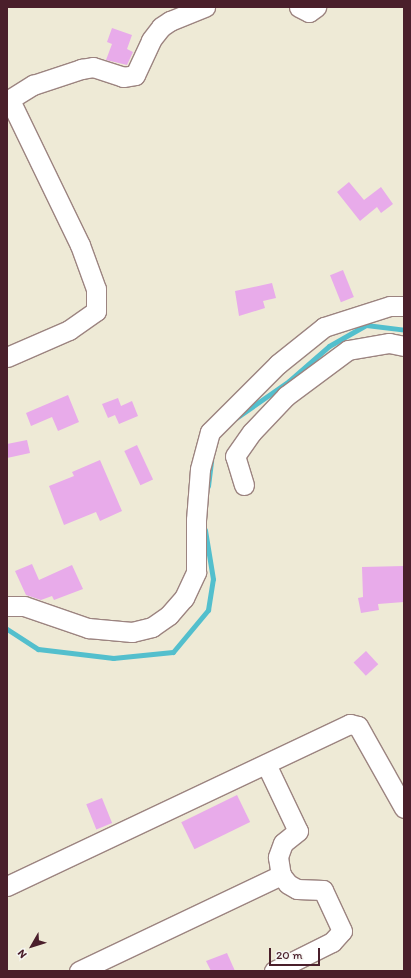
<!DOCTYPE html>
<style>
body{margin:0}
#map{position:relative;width:411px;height:978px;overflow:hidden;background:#eeead6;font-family:Itim,sans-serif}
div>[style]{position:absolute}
.stream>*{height:5px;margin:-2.5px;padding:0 2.5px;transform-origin:2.5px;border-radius:2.5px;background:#53bfcd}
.building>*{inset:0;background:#e8abea;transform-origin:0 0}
.roads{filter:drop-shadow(1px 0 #9c8480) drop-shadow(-1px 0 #9c8480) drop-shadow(0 1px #9c8480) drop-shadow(0 -1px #9c8480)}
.minor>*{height:19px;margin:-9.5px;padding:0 9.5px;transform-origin:9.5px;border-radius:9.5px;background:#fff}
span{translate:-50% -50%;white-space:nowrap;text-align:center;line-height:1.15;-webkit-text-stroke:3px #f6f6f2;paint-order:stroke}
.frame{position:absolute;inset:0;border:8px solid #4a1f2b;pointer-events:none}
.north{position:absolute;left:12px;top:926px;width:40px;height:40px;-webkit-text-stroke:3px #f6f6f2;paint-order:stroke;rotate:231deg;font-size:11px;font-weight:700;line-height:16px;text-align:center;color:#4a1f2b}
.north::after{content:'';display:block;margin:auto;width:14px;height:18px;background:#4a1f2b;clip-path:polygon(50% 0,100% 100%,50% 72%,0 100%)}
.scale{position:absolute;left:269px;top:948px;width:51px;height:18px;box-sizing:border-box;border:2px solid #4a1f2b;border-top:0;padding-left:5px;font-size:12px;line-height:14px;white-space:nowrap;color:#4a1f2b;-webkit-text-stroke:3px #f6f6f2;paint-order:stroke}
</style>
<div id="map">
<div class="stream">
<div style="left:236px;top:418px;width:65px;rotate:-34.9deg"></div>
<div style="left:289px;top:381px;width:53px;rotate:-41.2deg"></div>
<div style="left:329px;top:346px;width:43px;rotate:-29.6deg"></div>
<div style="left:366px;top:325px;width:38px;rotate:7deg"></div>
<div style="left:208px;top:486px;width:26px;rotate:-83deg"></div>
<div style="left:7px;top:629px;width:37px;rotate:33deg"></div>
<div style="left:38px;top:649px;width:76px;rotate:6.8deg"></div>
<div style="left:113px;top:658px;width:60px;rotate:-5.7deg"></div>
<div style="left:173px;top:652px;width:55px;rotate:-50.2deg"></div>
<div style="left:208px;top:610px;width:31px;rotate:-81deg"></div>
<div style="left:213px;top:579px;width:50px;rotate:-99.3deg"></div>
</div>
<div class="building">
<div style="clip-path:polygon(112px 28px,132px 35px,127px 49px,133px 52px,127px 65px,106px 60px,112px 44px,107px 42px)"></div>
<div style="clip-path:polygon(349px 182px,364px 200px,381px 187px,393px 204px,381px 213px,377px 207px,360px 221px,337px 192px)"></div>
<div style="left:343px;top:270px;width:29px;height:14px;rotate:68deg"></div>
<div style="clip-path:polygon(272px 283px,276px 298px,263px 301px,265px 308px,239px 316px,235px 291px)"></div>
<div style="clip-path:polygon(68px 395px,79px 422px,58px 431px,52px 417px,31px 426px,26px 413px)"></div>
<div style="clip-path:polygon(118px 398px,121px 406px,132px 401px,138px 416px,119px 424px,115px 415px,108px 418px,102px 404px)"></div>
<div style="clip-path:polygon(27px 440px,30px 453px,7px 458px,7px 444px)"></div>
<div style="left:137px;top:445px;width:38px;height:14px;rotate:65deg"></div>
<div style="clip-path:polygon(100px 460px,122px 511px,100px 521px,96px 512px,64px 525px,49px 486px,74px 476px,72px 472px)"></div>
<div style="clip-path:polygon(32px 564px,39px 580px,72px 565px,83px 589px,54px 600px,52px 596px,41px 600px,26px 595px,15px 571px)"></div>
<div style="clip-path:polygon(404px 566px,404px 602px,378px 604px,379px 610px,361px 613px,358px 598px,363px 597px,362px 567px)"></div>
<div style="left:366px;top:651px;width:18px;height:17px;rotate:47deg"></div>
<div style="left:237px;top:795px;width:30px;height:62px;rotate:64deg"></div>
<div style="left:102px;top:798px;width:27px;height:17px;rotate:68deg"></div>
<div style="clip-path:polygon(227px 953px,235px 971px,211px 971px,206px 961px)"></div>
</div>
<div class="roads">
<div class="minor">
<div style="left:299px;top:7px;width:11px;rotate:27deg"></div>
<div style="left:309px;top:12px;width:9px;rotate:-36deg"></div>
<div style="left:7px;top:101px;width:31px;rotate:-32deg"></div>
<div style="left:33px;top:85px;width:51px;rotate:-18.4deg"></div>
<div style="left:81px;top:69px;width:12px;rotate:-9deg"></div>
<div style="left:93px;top:67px;width:32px;rotate:18deg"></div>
<div style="left:123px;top:77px;width:12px;rotate:-9deg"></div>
<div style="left:135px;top:75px;width:38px;rotate:-65deg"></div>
<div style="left:151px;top:40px;width:16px;rotate:-52deg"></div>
<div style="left:161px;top:27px;width:11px;rotate:-34deg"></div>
<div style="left:170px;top:21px;width:38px;rotate:-22deg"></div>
<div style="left:7px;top:357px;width:68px;rotate:-23.5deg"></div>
<div style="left:69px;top:330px;width:33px;rotate:-35deg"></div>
<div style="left:96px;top:311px;width:22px;rotate:-90deg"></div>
<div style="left:96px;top:289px;width:47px;rotate:-110deg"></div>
<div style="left:80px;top:245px;width:161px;rotate:-115.8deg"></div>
<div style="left:244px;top:485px;width:30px;rotate:-107deg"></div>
<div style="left:235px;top:456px;width:29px;rotate:-55deg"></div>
<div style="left:252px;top:432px;width:50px;rotate:-46.6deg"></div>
<div style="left:286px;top:396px;width:77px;rotate:-36.6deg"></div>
<div style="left:348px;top:350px;width:42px;rotate:-9.7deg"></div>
<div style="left:389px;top:343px;width:15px;rotate:11deg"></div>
<div style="left:7px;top:606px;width:17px"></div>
<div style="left:24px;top:606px;width:68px;rotate:19deg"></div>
<div style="left:88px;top:628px;width:44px;rotate:5.2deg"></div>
<div style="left:132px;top:632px;width:21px;rotate:-14deg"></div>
<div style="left:152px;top:627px;width:21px;rotate:-35deg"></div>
<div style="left:169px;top:615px;width:23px;rotate:-49deg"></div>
<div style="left:184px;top:598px;width:29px;rotate:-65deg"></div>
<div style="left:196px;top:572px;width:52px;rotate:-90deg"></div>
<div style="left:196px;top:520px;width:51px;rotate:-85.5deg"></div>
<div style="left:200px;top:469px;width:38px;rotate:-75deg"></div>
<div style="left:210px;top:432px;width:96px;rotate:-45deg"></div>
<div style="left:278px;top:364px;width:59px;rotate:-38.8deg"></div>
<div style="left:324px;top:327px;width:69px;rotate:-17.7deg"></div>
<div style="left:390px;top:306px;width:14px"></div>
<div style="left:266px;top:764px;width:74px;rotate:64.5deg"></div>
<div style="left:298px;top:831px;width:19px;rotate:141deg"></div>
<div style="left:283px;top:843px;width:15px;rotate:110deg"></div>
<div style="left:278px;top:857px;width:18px;rotate:81deg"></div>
<div style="left:281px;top:875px;width:11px;rotate:52deg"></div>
<div style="left:288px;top:884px;width:10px;rotate:29deg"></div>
<div style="left:297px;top:889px;width:26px;rotate:2deg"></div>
<div style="left:323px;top:890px;width:45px;rotate:65.1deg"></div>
<div style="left:342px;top:931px;width:15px;rotate:132deg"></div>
<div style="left:332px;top:942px;width:65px;rotate:153.4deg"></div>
<div style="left:7px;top:886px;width:379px;rotate:-25.3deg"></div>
<div style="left:350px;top:724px;width:8px;rotate:14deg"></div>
<div style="left:358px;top:726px;width:94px;rotate:60.7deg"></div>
<div style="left:79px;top:971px;width:224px;rotate:-25.4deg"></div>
</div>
</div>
<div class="frame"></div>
<div class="north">N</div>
<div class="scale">20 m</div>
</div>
